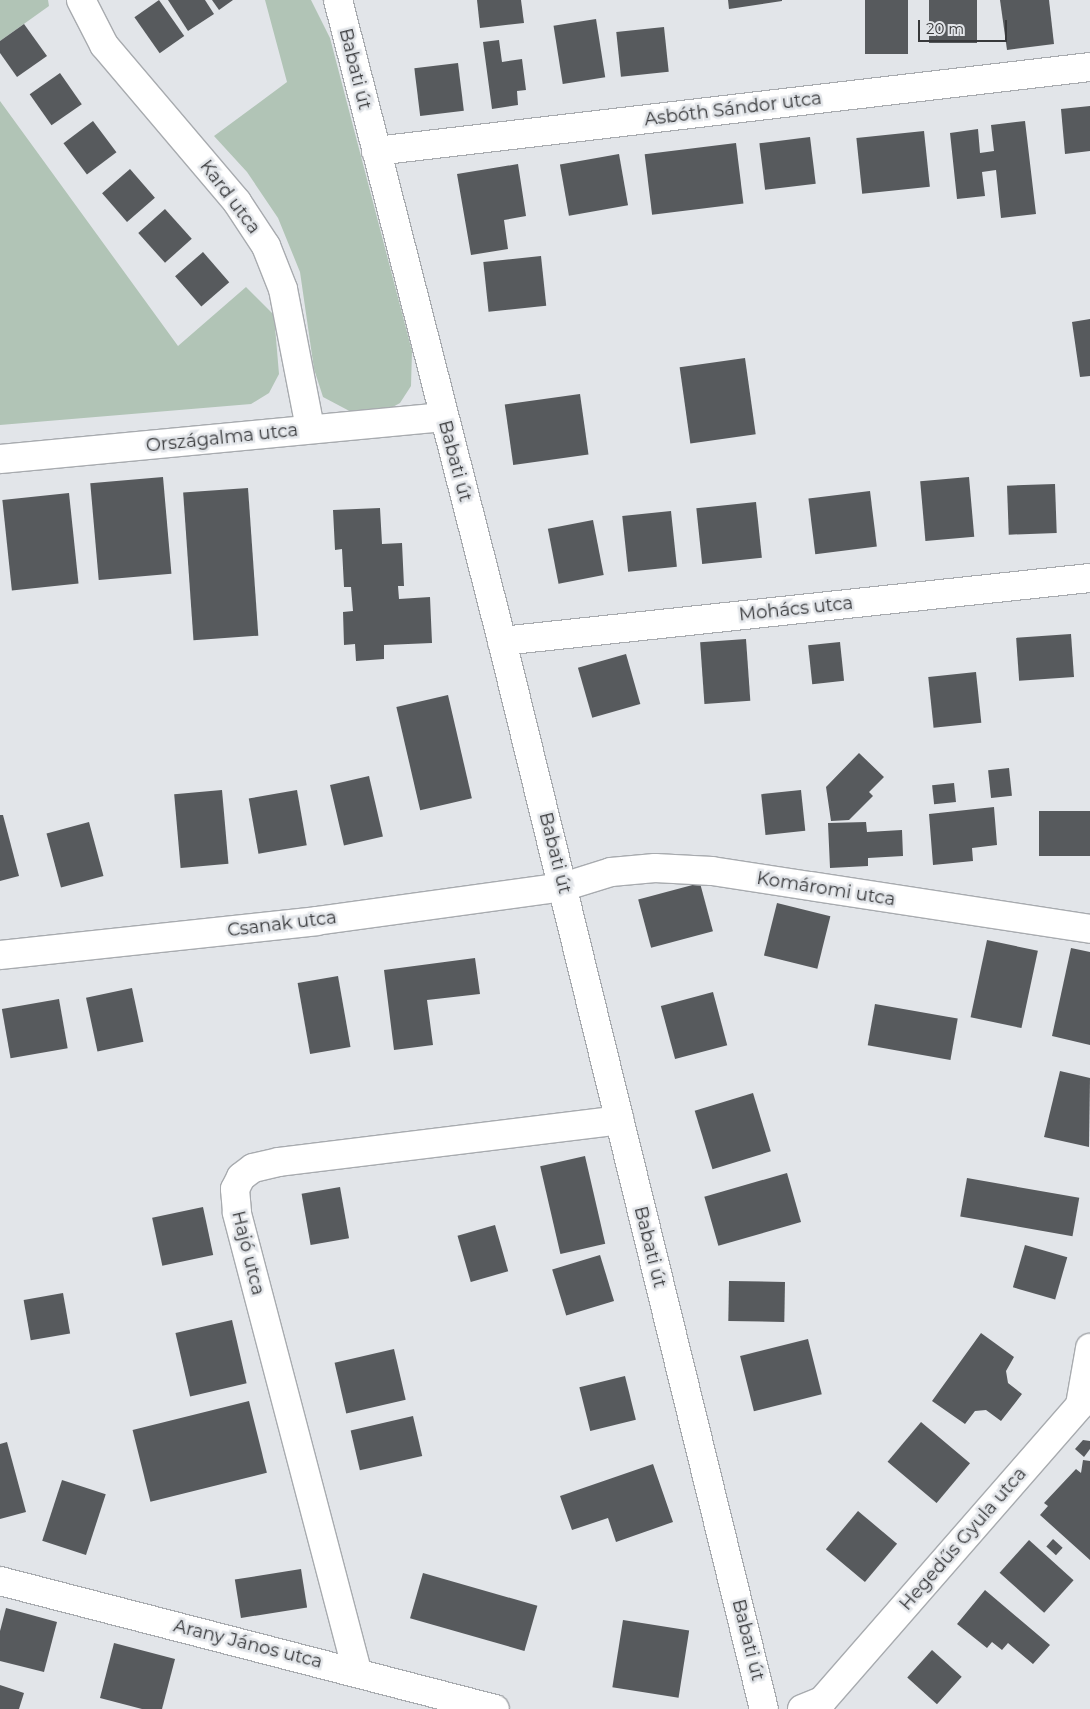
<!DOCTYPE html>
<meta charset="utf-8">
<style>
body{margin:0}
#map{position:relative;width:1090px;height:1709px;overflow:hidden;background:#e2e5e9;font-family:Montserrat,sans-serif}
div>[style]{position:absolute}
.green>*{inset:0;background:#b1c4b6}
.building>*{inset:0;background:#575a5d;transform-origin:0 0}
.roads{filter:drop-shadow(1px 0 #a8abaf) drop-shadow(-1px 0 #a8abaf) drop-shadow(0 1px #a8abaf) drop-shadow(0 -1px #a8abaf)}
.street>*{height:28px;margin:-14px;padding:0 14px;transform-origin:14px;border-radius:14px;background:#fff}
span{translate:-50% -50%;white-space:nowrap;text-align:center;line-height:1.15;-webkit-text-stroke:5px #e2e5e9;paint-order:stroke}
.street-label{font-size:18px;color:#38393b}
.scale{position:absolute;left:918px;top:20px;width:89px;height:22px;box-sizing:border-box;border:2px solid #38393b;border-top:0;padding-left:6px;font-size:15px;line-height:18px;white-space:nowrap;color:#38393b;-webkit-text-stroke:4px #e2e5e9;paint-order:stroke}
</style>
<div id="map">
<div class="green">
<div style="clip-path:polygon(0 0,48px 0,49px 6px,0 41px)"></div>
<div style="clip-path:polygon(265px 0,311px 0,330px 38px,412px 351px,411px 386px,400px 403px,378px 415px,357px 415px,323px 397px,314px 369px,300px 272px,278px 218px,247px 172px,214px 136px,287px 82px)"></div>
<div style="clip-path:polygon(0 101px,178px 346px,246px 287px,274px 315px,279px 374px,269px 393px,251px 404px,0 425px)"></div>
</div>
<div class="building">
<div style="left:159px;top:0;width:44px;height:30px;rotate:55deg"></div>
<div style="clip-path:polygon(168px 0,205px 0,214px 14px,188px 31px)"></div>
<div style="clip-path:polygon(212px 0,233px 0,219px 10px)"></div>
<div style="clip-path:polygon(477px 0,521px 0,524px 23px,480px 28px)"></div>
<div style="clip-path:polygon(728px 0,782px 0,782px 1px,729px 9px)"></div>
<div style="left:865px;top:0;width:43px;height:54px"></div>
<div style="left:929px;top:0;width:48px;height:43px"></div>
<div style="clip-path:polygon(1000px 0,1049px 0,1054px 44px,1007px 50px)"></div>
<div style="left:596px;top:19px;width:59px;height:43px;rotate:81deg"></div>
<div style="clip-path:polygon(24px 24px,47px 56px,17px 77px,0 53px,0 41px)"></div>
<div style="left:664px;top:27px;width:45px;height:48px;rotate:84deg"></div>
<div style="clip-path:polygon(499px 40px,502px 62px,522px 59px,526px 90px,517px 91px,518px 105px,492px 109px,483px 42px)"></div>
<div style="left:458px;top:63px;width:48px;height:44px;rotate:83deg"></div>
<div style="left:60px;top:73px;width:38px;height:37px;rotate:55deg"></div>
<div style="clip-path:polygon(1090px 106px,1090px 151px,1065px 154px,1061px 109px)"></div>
<div style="left:93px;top:121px;width:39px;height:37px;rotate:53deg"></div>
<div style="clip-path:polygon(1025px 121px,1036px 214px,1001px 218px,996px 170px,982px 172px,985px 196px,957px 199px,950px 133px,978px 129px,980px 153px,994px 151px,991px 125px)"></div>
<div style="left:924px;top:131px;width:56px;height:68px;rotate:84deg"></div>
<div style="left:810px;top:137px;width:47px;height:51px;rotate:83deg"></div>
<div style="left:736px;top:143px;width:61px;height:92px;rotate:83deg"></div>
<div style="left:619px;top:154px;width:52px;height:60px;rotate:80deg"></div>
<div style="clip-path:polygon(518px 164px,526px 216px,504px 220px,508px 249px,471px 255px,457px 174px)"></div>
<div style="left:130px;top:169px;width:38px;height:37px;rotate:49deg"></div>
<div style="left:165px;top:209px;width:40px;height:36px;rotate:48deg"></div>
<div style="left:203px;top:252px;width:40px;height:37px;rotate:49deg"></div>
<div style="left:541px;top:256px;width:50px;height:58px;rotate:84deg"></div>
<div style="clip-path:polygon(1090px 319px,1090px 376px,1080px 377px,1072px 322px)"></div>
<div style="left:745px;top:358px;width:77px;height:66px;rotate:82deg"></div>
<div style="left:580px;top:394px;width:61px;height:76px;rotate:82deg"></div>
<div style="left:163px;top:477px;width:97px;height:73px;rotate:85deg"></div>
<div style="left:969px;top:477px;width:60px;height:49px;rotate:85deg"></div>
<div style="left:1055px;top:484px;width:49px;height:48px;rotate:88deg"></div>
<div style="left:248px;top:488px;width:148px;height:65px;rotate:86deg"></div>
<div style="left:870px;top:491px;width:56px;height:62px;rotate:83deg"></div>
<div style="left:69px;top:493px;width:91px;height:67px;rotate:84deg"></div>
<div style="left:756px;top:502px;width:56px;height:60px;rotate:84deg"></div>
<div style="clip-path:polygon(380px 508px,382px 544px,402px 543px,404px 586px,398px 586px,399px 599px,430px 597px,432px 643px,384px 645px,384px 659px,356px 661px,355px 644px,344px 645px,343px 612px,353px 611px,351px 587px,344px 587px,342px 549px,335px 550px,333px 510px)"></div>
<div style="left:671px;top:511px;width:56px;height:49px;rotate:84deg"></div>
<div style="left:593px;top:520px;width:56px;height:46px;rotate:79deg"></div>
<div style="left:1071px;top:634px;width:43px;height:55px;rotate:86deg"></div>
<div style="left:746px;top:639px;width:62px;height:46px;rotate:86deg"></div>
<div style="left:840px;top:642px;width:39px;height:32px;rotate:84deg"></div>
<div style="left:626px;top:654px;width:52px;height:50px;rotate:74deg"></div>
<div style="left:976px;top:672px;width:51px;height:48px;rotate:84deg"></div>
<div style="left:448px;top:695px;width:106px;height:53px;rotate:77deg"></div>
<div style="clip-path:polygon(859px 753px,884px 777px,869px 792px,873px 796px,849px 820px,831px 821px,826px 787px)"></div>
<div style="left:1009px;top:768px;width:28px;height:21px;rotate:84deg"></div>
<div style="left:369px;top:776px;width:62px;height:40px;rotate:77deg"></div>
<div style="left:954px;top:783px;width:19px;height:22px;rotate:84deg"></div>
<div style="left:222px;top:790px;width:74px;height:48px;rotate:85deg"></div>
<div style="left:297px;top:790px;width:56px;height:49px;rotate:80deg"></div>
<div style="left:801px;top:790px;width:41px;height:40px;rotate:84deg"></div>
<div style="clip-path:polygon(994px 807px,997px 845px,972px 848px,973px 861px,933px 865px,929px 814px)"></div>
<div style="left:1090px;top:811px;width:45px;height:51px;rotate:90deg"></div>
<div style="clip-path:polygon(0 815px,3px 815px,19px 876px,0 881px)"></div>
<div style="left:89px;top:822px;width:56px;height:44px;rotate:75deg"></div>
<div style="clip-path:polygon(866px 822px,867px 832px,902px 830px,903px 856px,868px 858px,868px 866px,830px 868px,828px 823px)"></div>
<div style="left:700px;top:883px;width:50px;height:64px;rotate:75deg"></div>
<div style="left:777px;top:903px;width:55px;height:54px;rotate:14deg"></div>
<div style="left:987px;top:940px;width:52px;height:79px;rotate:12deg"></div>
<div style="clip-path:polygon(1071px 948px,1090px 952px,1090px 1045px,1052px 1036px)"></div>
<div style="clip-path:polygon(475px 958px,480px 994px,427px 1000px,433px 1045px,394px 1050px,384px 970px)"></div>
<div style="left:338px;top:976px;width:72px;height:41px;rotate:80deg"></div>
<div style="left:132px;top:988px;width:55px;height:47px;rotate:78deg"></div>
<div style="left:713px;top:992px;width:55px;height:54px;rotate:75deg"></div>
<div style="left:59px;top:999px;width:50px;height:58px;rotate:80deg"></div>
<div style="left:875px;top:1004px;width:84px;height:42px;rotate:10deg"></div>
<div style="clip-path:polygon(1060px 1071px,1090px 1078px,1089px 1147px,1044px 1137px)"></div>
<div style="left:753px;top:1093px;width:61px;height:61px;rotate:73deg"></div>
<div style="left:585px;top:1156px;width:90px;height:46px;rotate:77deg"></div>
<div style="left:787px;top:1173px;width:51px;height:86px;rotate:74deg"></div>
<div style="left:967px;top:1178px;width:114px;height:39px;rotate:10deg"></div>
<div style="left:340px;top:1187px;width:52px;height:39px;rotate:80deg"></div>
<div style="left:203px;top:1207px;width:49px;height:52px;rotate:78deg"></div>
<div style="left:495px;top:1225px;width:48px;height:39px;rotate:74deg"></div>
<div style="left:1025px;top:1245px;width:44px;height:44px;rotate:16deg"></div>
<div style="left:600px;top:1255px;width:48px;height:50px;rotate:73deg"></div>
<div style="left:729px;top:1281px;width:56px;height:40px;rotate:1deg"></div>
<div style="left:63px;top:1293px;width:41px;height:40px;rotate:80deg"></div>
<div style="left:232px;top:1320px;width:65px;height:58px;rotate:77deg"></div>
<div style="clip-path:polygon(981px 1333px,1014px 1357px,1006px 1371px,1008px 1383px,1022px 1394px,1001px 1421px,986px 1410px,975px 1411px,965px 1424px,932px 1401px)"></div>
<div style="left:808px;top:1339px;width:57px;height:70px;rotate:76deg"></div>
<div style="left:394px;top:1349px;width:52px;height:61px;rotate:77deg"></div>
<div style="left:625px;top:1376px;width:45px;height:47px;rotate:76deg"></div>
<div style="left:249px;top:1401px;width:74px;height:120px;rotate:76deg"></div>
<div style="left:413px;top:1416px;width:41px;height:64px;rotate:77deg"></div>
<div style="left:921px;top:1422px;width:64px;height:52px;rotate:40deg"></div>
<div style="clip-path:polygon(1083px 1440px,1090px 1441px,1090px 1449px,1084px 1457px,1075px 1449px)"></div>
<div style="clip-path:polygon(7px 1442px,26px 1512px,0 1519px,0 1444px)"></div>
<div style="clip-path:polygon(1083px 1460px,1090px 1461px,1090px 1560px,1040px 1515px,1048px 1506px,1044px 1503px,1076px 1469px,1081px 1473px)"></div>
<div style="clip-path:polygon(653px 1464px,673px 1522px,616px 1542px,608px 1518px,572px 1530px,560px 1496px)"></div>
<div style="left:62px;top:1480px;width:46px;height:64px;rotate:18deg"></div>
<div style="left:858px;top:1511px;width:51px;height:50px;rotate:40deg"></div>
<div style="left:1053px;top:1539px;width:13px;height:10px;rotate:42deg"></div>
<div style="left:1029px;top:1540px;width:60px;height:44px;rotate:42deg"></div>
<div style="left:301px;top:1569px;width:39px;height:67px;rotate:81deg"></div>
<div style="left:423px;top:1573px;width:119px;height:47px;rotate:16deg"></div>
<div style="clip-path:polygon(985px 1590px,1050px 1645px,1033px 1664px,1008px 1643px,1002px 1650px,992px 1642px,987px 1648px,957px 1624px)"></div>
<div style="clip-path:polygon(6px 1608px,57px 1622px,44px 1672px,0 1661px,0 1631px)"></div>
<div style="left:623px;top:1620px;width:67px;height:68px;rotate:9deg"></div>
<div style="clip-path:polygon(114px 1643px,175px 1659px,162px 1709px,142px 1709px,100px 1698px)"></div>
<div style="left:932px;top:1650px;width:40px;height:37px;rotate:42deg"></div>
<div style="clip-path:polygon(0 1685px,24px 1693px,19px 1709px,0 1709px)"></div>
</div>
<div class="roads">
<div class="street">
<div style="left:81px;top:0;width:51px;rotate:62.9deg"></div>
<div style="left:104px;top:45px;width:206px;rotate:49.7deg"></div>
<div style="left:237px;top:202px;width:53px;rotate:56.6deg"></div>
<div style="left:266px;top:246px;width:46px;rotate:68.4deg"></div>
<div style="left:283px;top:289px;width:142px;rotate:79deg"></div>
<div style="left:338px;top:0;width:662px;rotate:75.65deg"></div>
<div style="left:502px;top:641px;width:1100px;rotate:76.22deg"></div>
<div style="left:376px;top:151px;width:719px;rotate:-6.71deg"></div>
<div style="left:0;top:459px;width:445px;rotate:-5.4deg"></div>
<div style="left:502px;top:641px;width:591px;rotate:-6.12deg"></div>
<div style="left:0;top:955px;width:318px;rotate:-6.1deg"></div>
<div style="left:316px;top:921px;width:249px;rotate:-7.8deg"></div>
<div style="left:563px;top:887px;width:50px;rotate:-17.4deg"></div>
<div style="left:611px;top:872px;width:44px;rotate:-5.2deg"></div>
<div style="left:655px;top:868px;width:57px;rotate:3deg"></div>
<div style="left:712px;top:871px;width:382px;rotate:8.7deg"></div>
<div style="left:0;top:1581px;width:511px;rotate:14.5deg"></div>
<div style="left:357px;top:1671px;width:474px;rotate:-104.7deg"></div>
<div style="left:237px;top:1212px;width:23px;rotate:-95deg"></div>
<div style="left:235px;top:1189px;width:13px;rotate:-63deg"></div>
<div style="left:241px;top:1177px;width:15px;rotate:-37deg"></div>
<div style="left:253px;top:1168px;width:27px;rotate:-13deg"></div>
<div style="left:279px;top:1162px;width:343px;rotate:-7deg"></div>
<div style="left:802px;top:1709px;width:22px;rotate:-22deg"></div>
<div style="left:822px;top:1701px;width:393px;rotate:-48.9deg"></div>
<div style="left:1080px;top:1405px;width:58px;rotate:-80deg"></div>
</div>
</div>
<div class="street-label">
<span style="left:355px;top:69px;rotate:76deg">Babati út</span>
<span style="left:733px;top:109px;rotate:-7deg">Asbóth Sándor utca</span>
<span style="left:230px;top:197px;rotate:53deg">Kard utca</span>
<span style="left:222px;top:438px;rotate:-6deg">Országalma utca</span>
<span style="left:455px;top:461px;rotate:75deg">Babati út</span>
<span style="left:796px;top:609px;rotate:-6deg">Mohács utca</span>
<span style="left:555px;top:853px;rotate:76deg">Babati út</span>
<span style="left:826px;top:889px;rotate:9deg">Komáromi utca</span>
<span style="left:282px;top:924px;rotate:-7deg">Csanak utca</span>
<span style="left:650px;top:1247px;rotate:76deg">Babati út</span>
<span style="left:248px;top:1253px;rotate:76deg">Hajó utca</span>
<span style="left:963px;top:1539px;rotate:-49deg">Hegedűs Gyula utca</span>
<span style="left:748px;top:1640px;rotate:76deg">Babati út</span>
<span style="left:248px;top:1644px;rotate:14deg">Arany János utca</span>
</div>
<div class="scale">20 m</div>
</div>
